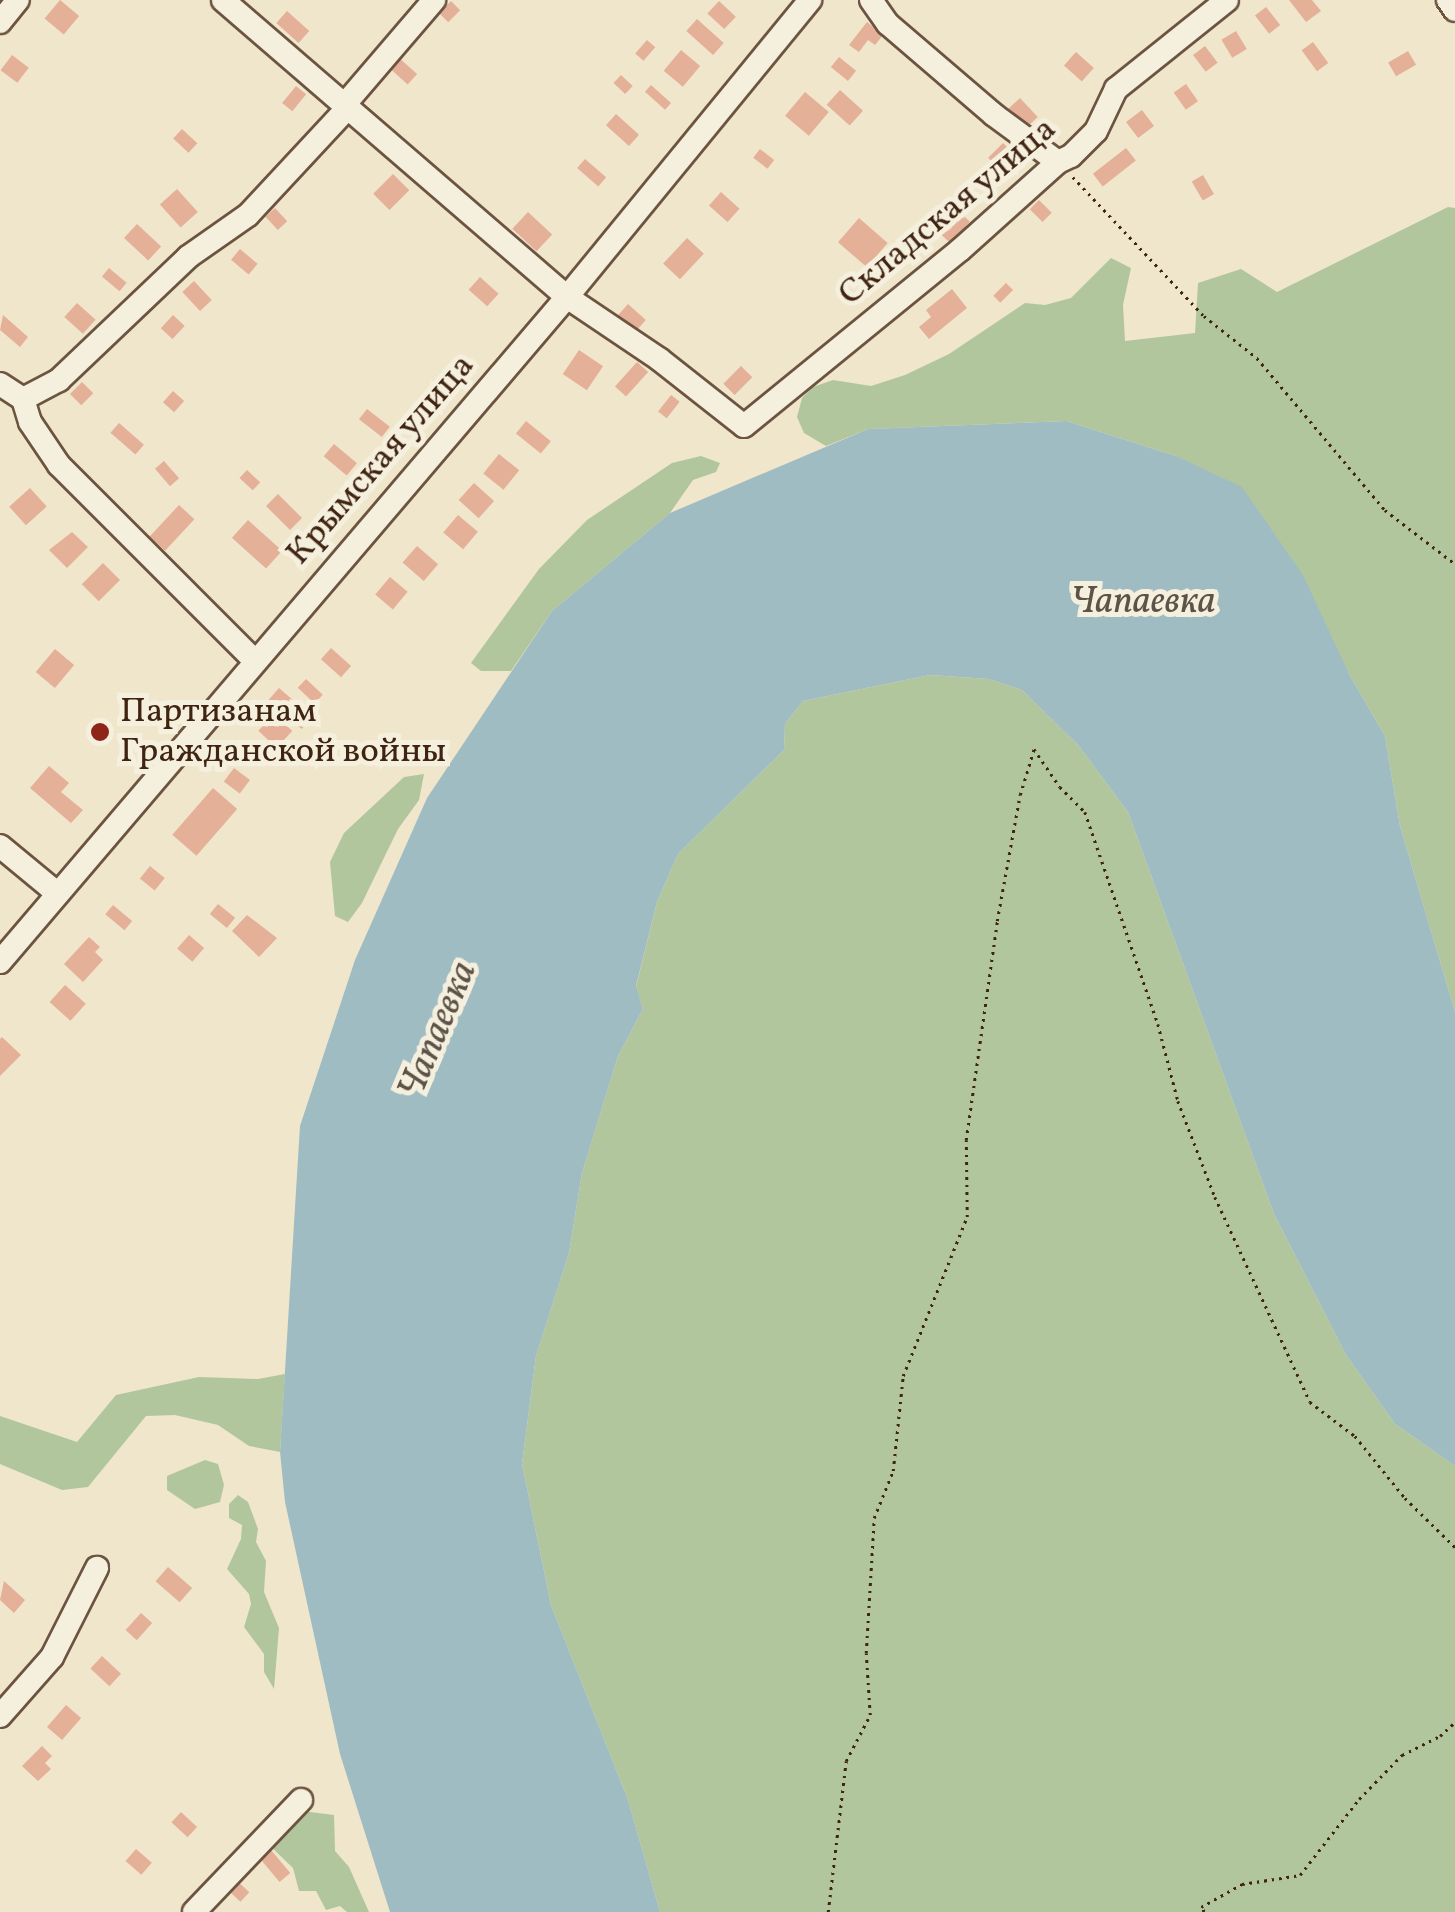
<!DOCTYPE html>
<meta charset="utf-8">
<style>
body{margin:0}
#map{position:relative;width:1455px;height:1912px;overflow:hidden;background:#efe6cc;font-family:Vollkorn,serif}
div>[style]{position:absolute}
.green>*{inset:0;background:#b2c69d}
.water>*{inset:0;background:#a0bcc3}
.building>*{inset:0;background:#e5b098;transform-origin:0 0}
.path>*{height:2.5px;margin-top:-1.25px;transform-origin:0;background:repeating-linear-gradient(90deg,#402412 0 2.5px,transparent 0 7.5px)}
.roads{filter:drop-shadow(2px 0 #6c5440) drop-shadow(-2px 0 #6c5440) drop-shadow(0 2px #6c5440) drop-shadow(0 -2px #6c5440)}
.minor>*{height:22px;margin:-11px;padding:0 11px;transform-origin:11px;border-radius:11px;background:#f5efde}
.dots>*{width:28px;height:28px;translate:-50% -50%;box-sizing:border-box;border:5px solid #f5efde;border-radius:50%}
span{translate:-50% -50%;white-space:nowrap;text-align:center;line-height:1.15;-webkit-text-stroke:10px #f5efde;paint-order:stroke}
.street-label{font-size:35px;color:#402412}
.poi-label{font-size:35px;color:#402412}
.left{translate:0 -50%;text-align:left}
.water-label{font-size:38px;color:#5d5247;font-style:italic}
</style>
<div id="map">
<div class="green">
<div style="clip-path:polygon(1448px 207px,1455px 208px,1455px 1012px,1400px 826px,1385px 736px,1349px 674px,1176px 456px,1066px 421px,868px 429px,826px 446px,804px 433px,797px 417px,802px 398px,813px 387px,833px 380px,871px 386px,905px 375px,949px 354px,1025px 303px,1045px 305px,1071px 298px,1111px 258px,1131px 268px,1123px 305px,1125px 341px,1195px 333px,1198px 283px,1241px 269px,1277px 292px)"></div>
<div style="clip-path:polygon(701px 456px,720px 463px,716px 472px,693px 480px,670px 513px,552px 611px,511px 671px,481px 671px,471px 663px,539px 569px,587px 520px,672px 463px)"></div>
<div style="clip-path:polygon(930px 675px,989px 679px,1022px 690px,1078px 745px,1128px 812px,1274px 1214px,1346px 1355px,1395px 1424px,1455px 1466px,1455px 1912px,660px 1912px,628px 1800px,551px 1605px,522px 1464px,536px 1356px,569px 1253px,582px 1173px,618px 1056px,643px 1009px,636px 987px,657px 902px,678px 854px,784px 750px,785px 724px,803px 701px)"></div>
<div style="clip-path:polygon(424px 774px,419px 800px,398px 829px,362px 903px,348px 922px,335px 916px,330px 862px,344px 833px,404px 777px)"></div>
<div style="clip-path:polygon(285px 1374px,280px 1452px,249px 1446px,218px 1425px,175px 1415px,146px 1416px,88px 1487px,62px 1490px,0 1464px,0 1416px,77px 1442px,116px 1395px,199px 1377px,258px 1379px)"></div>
<div style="clip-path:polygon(205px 1460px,218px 1464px,224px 1485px,220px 1502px,195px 1509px,167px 1490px,167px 1476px)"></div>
<div style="clip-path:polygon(238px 1495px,248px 1502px,258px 1529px,256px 1542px,266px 1561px,264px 1592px,279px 1628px,274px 1689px,264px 1672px,264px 1654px,244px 1627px,251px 1604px,249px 1594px,227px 1569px,241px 1539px,242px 1525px,229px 1518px,229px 1504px)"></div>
<div style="clip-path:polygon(302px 1811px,334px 1815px,335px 1851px,349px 1867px,369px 1912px,347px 1912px,340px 1906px,326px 1910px,316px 1891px,299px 1891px,293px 1868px,267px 1843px)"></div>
</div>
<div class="water">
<div style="clip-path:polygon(1066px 421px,1176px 456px,1242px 487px,1303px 575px,1349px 674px,1385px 736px,1400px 826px,1455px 1012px,1455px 1466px,1395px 1424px,1346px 1355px,1274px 1214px,1128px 812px,1078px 745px,1022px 690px,989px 679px,930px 675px,803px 701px,785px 724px,784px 750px,678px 854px,657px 902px,636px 986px,643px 1009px,618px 1056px,582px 1173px,569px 1253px,536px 1356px,522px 1464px,551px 1605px,628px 1800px,660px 1912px,390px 1912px,340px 1754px,285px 1502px,280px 1452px,300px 1126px,355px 960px,427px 798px,552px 611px,670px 513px,868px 429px)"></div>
</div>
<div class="building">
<div style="left:60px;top:0;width:25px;height:24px;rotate:40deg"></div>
<div style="clip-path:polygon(1289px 0,1312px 0,1321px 11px,1306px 22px)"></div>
<div style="left:451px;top:1px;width:13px;height:17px;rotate:45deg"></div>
<div style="left:719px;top:1px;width:23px;height:17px;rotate:43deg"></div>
<div style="left:1266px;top:7px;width:23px;height:14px;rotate:52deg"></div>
<div style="left:287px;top:11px;width:30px;height:16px;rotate:42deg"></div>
<div style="left:697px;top:19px;width:36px;height:16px;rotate:42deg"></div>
<div style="clip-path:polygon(867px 22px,883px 35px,875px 45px,868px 40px,859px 52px,849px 45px)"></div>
<div style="left:1236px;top:31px;width:21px;height:17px;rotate:59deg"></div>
<div style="left:647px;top:40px;width:11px;height:18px;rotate:41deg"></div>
<div style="left:1313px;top:42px;width:26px;height:14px;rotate:54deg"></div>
<div style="left:1205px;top:46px;width:21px;height:15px;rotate:53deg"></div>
<div style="left:681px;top:50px;width:25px;height:27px;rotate:40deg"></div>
<div style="left:1408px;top:51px;width:16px;height:23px;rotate:60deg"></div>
<div style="left:1076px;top:52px;width:24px;height:18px;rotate:42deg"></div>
<div style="left:12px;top:55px;width:21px;height:19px;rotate:37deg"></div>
<div style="left:397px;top:56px;width:27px;height:14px;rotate:42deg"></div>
<div style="left:839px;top:57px;width:22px;height:13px;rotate:39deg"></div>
<div style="left:621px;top:75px;width:16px;height:11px;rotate:43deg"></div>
<div style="left:1186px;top:84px;width:21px;height:15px;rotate:55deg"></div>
<div style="left:651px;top:85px;width:27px;height:9px;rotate:42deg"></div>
<div style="left:296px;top:86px;width:13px;height:22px;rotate:39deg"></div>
<div style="left:840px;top:90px;width:31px;height:20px;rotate:42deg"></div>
<div style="left:805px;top:92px;width:31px;height:31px;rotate:40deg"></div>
<div style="left:1020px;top:98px;width:26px;height:17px;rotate:47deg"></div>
<div style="left:1142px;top:110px;width:20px;height:20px;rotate:53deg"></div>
<div style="left:616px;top:114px;width:31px;height:15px;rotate:42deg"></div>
<div style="left:182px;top:129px;width:21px;height:13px;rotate:43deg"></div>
<div style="left:1003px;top:143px;width:13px;height:21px;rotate:45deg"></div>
<div style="left:1126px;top:148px;width:16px;height:42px;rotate:52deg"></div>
<div style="left:760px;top:149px;width:18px;height:11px;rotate:38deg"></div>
<div style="left:585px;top:159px;width:28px;height:12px;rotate:41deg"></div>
<div style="left:393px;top:174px;width:23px;height:28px;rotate:45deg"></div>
<div style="left:1203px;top:175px;width:22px;height:13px;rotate:60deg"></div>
<div style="left:177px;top:189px;width:31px;height:23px;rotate:48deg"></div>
<div style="left:721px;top:192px;width:25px;height:18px;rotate:42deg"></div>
<div style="left:1039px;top:200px;width:18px;height:13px;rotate:45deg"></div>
<div style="left:951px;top:204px;width:26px;height:29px;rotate:43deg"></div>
<div style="left:275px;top:208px;width:18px;height:13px;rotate:47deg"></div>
<div style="left:528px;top:212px;width:33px;height:23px;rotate:43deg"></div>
<div style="left:859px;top:218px;width:38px;height:32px;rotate:41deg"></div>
<div style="left:137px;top:224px;width:33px;height:19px;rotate:43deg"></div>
<div style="left:687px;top:238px;width:23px;height:35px;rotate:43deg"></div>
<div style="left:240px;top:249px;width:23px;height:14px;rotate:40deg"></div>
<div style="left:109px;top:268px;width:23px;height:11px;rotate:40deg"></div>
<div style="left:480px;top:277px;width:25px;height:17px;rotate:42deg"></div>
<div style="left:194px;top:281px;width:26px;height:16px;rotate:47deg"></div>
<div style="left:1006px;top:283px;width:10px;height:18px;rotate:45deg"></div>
<div style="clip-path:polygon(952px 289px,967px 308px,929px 339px,919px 327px,931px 317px,926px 310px)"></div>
<div style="left:77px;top:303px;width:25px;height:19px;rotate:42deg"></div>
<div style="left:628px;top:304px;width:24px;height:16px;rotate:42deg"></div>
<div style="clip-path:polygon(3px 315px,28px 337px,20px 347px,0 330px)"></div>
<div style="left:173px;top:315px;width:16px;height:18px;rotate:43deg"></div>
<div style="left:579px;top:350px;width:29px;height:29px;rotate:34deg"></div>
<div style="left:637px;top:362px;width:15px;height:33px;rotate:42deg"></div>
<div style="left:741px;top:366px;width:16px;height:25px;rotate:45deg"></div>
<div style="left:82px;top:382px;width:16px;height:17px;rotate:45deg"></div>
<div style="left:173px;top:391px;width:15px;height:15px;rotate:42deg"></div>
<div style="left:671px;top:395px;width:11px;height:21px;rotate:38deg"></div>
<div style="left:367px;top:409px;width:29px;height:13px;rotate:38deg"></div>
<div style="left:526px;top:421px;width:32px;height:16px;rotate:39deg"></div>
<div style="left:119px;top:423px;width:33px;height:13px;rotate:41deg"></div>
<div style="left:334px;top:444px;width:30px;height:16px;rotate:40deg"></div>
<div style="left:499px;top:454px;width:26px;height:25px;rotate:39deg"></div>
<div style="left:164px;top:461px;width:23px;height:12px;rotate:49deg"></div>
<div style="left:247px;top:470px;width:18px;height:11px;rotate:43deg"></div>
<div style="left:474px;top:483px;width:27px;height:23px;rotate:42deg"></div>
<div style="left:30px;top:488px;width:25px;height:28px;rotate:48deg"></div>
<div style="left:278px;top:494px;width:34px;height:17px;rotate:45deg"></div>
<div style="left:179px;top:505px;width:21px;height:43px;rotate:43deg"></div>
<div style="left:458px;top:515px;width:26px;height:23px;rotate:40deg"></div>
<div style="left:248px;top:520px;width:46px;height:24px;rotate:42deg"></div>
<div style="clip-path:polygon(72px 532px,88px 547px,67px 568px,49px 550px)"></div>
<div style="left:417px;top:546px;width:28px;height:22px;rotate:41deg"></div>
<div style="left:103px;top:563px;width:24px;height:30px;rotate:45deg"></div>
<div style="left:390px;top:577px;width:23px;height:23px;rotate:40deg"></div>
<div style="left:331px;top:648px;width:27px;height:15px;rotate:42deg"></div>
<div style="left:55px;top:649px;width:25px;height:30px;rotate:40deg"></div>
<div style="left:306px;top:679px;width:23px;height:12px;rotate:43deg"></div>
<div style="left:279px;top:688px;width:44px;height:16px;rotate:41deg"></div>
<div style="left:274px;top:714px;width:25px;height:23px;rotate:43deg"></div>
<div style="clip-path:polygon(49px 766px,69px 783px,61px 792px,83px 810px,71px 823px,30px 788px)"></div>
<div style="left:234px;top:768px;width:20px;height:17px;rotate:37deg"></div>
<div style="left:213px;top:788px;width:32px;height:62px;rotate:41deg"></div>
<div style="left:150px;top:866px;width:19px;height:16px;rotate:39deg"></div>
<div style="left:218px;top:904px;width:22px;height:13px;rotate:39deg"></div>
<div style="left:113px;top:905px;width:25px;height:12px;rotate:40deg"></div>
<div style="clip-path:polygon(247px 915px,277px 938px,259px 957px,232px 931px)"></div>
<div style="left:189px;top:935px;width:20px;height:18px;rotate:41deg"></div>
<div style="clip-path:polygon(89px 937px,100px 947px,95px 952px,103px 960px,83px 982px,64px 964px)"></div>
<div style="left:65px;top:985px;width:28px;height:23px;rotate:42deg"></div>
<div style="clip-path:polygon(2px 1037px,21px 1055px,0 1076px,0 1039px)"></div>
<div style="left:168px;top:1567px;width:32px;height:19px;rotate:41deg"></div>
<div style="clip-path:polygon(4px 1581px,25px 1600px,14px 1613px,0 1600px)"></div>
<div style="left:141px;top:1613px;width:15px;height:23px;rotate:42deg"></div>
<div style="left:102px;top:1656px;width:26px;height:17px;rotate:43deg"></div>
<div style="left:66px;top:1705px;width:20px;height:29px;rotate:41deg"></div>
<div style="clip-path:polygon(42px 1746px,52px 1756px,45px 1763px,51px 1769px,38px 1781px,22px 1766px)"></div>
<div style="left:181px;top:1812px;width:22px;height:14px;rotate:43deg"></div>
<div style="left:136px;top:1849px;width:21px;height:16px;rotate:41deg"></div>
<div style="left:271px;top:1850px;width:30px;height:14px;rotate:50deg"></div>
<div style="left:234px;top:1878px;width:21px;height:13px;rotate:43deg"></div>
</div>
<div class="path">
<div style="left:1073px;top:177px;width:191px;rotate:46.7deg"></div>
<div style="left:1204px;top:316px;width:68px;rotate:38.4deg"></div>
<div style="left:1257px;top:358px;width:199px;rotate:49.9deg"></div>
<div style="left:1385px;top:510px;width:88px;rotate:37.6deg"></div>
<div style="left:828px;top:1912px;width:152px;rotate:-83.2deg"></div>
<div style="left:846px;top:1761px;width:52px;rotate:-62.4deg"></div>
<div style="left:870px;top:1715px;width:62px;rotate:-93.7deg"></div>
<div style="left:866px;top:1653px;width:135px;rotate:-86.6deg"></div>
<div style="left:874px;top:1518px;width:51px;rotate:-68deg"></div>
<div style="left:893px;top:1471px;width:96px;rotate:-84deg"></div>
<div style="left:903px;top:1376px;width:171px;rotate:-68.1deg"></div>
<div style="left:967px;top:1217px;width:77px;rotate:-90.7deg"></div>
<div style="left:966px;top:1140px;width:221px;rotate:-81.9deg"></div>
<div style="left:997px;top:921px;width:128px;rotate:-79.7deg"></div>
<div style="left:1020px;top:795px;width:48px;rotate:-73.1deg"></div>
<div style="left:1034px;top:749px;width:46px;rotate:55.6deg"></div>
<div style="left:1060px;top:787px;width:35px;rotate:45deg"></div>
<div style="left:1085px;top:812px;width:224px;rotate:71deg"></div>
<div style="left:1158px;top:1024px;width:80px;rotate:75.4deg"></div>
<div style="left:1178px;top:1101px;width:103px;rotate:68.9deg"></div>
<div style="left:1215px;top:1197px;width:226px;rotate:65.1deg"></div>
<div style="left:1310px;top:1402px;width:56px;rotate:37.1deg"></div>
<div style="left:1355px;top:1436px;width:80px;rotate:51.1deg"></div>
<div style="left:1405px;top:1498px;width:70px;rotate:44.4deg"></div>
<div style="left:1204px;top:1912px;width:6px;rotate:-121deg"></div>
<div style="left:1201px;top:1907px;width:47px;rotate:-29.3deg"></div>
<div style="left:1242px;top:1884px;width:59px;rotate:-8.8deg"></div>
<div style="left:1300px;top:1875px;width:96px;rotate:-52.2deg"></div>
<div style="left:1359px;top:1799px;width:62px;rotate:-45.7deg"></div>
<div style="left:1402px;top:1755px;width:42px;rotate:-26.6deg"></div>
<div style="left:1440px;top:1736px;width:21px;rotate:-43deg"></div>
</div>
<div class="roads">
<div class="minor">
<div style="left:223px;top:0;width:454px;rotate:40.8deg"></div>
<div style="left:567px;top:297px;width:111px;rotate:34deg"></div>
<div style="left:659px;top:359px;width:108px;rotate:38.2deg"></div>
<div style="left:744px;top:426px;width:279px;rotate:-39.2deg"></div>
<div style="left:960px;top:250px;width:132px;rotate:-41.9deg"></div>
<div style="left:1058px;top:162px;width:14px;rotate:-25deg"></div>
<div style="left:1071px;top:156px;width:35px;rotate:-45deg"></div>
<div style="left:1096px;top:131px;width:47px;rotate:-64.5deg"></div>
<div style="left:1116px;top:89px;width:142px;rotate:-38.7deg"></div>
<div style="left:871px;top:0;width:29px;rotate:55deg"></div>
<div style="left:888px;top:24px;width:140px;rotate:40.6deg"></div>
<div style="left:994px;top:115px;width:79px;rotate:36.3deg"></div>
<div style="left:1448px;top:0;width:12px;rotate:55deg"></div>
<div style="left:0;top:22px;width:28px;rotate:-51deg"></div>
<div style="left:0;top:384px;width:27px;rotate:33deg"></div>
<div style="left:23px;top:399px;width:24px;rotate:73deg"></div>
<div style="left:30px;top:422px;width:52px;rotate:56deg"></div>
<div style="left:59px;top:465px;width:276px;rotate:45deg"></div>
<div style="left:23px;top:399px;width:41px;rotate:-27.8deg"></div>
<div style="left:59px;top:380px;width:178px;rotate:-43.6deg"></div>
<div style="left:188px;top:257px;width:73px;rotate:-35deg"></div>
<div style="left:248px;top:215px;width:138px;rotate:-47.1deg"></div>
<div style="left:342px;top:114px;width:10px;rotate:-73deg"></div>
<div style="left:345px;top:104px;width:137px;rotate:-49.4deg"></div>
<div style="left:0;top:846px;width:75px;rotate:39.6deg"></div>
<div style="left:0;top:962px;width:874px;rotate:-49.55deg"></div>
<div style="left:567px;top:297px;width:384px;rotate:-50.7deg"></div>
<div style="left:0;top:1716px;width:79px;rotate:-48.6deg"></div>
<div style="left:52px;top:1657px;width:100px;rotate:-63.2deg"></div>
<div style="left:194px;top:1912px;width:155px;rotate:-46.3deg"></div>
</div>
</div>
<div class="dots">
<div style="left:100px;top:732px;background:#8f2418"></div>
</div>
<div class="street-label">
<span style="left:948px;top:212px;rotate:-40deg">Складская улица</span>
<span style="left:381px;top:460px;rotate:-49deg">Крымская улица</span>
</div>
<div class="poi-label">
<span class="left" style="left:120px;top:732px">Партизанам<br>Гражданской войны</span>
</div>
<div class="water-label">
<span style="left:1143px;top:603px">Чапаевка</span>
<span style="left:439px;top:1031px;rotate:-67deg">Чапаевка</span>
</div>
</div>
